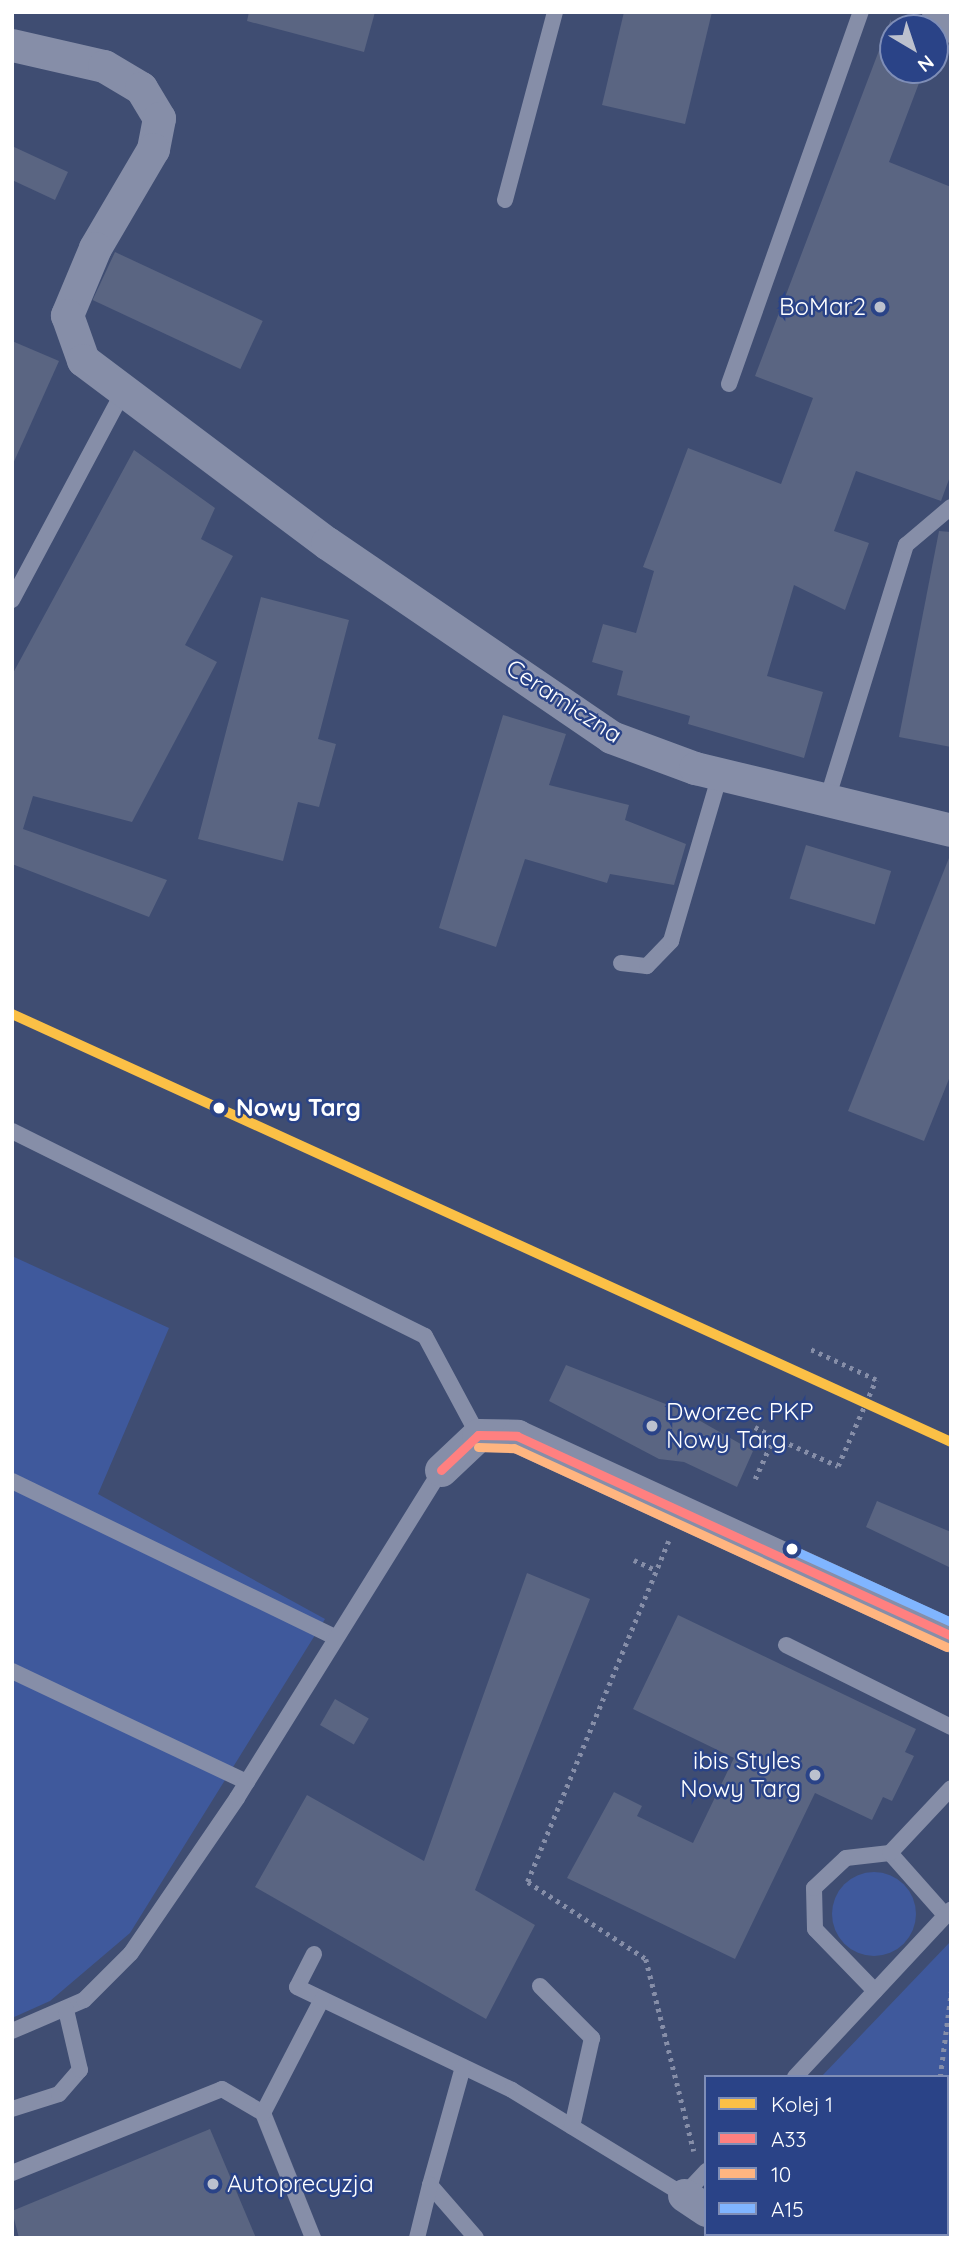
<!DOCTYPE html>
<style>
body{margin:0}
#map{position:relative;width:963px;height:2250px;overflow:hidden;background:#3f4d72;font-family:Quicksand,sans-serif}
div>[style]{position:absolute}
.green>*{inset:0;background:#3f599c}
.round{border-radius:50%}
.building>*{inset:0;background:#5a6582;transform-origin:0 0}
.path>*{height:4.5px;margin-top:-2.25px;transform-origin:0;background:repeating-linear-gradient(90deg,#868ea8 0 3.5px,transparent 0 8.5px)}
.lane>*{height:16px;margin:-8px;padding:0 8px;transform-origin:8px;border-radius:8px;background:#868ea8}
.street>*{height:33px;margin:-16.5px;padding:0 16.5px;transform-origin:16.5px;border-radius:16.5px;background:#868ea8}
.bus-1>*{height:9px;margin:-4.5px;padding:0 4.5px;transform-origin:4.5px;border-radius:4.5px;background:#ff8080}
.bus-2>*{height:9px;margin:-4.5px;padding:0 4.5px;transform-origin:4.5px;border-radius:4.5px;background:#ffb580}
.bus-3>*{height:9px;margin:-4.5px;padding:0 4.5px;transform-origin:4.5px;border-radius:4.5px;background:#80b5ff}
.rail-1>*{height:10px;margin:-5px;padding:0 5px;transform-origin:5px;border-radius:5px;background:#fbc046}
.dots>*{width:19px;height:19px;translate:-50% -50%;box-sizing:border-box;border:4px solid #2a4387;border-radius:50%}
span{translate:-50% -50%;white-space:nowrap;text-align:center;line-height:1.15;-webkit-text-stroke:5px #2a4387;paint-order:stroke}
.poi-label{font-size:24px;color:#fff}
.right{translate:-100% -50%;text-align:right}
.left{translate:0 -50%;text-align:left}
.street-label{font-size:24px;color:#fff}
.stop-label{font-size:24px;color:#fff;font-weight:700}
.frame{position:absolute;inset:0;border:14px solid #fff;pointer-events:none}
.legend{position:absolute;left:704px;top:2075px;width:245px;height:161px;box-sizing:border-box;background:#2a4387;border:2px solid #7f8eb7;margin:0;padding:9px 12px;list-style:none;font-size:21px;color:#fff}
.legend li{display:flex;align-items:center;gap:14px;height:35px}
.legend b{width:35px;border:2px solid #7f8eb7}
.north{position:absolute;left:879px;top:14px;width:70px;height:70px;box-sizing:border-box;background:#2a4387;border:2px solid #7f8eb7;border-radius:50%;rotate:141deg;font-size:19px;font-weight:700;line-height:28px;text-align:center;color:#fff}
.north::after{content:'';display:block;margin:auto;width:24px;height:32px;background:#bcc1ce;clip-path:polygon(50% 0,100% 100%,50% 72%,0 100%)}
</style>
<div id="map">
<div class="green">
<div style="clip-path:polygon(12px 1256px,169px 1328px,98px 1494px,325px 1619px,130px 1933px,50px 2001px,12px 2018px)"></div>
<div class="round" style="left:832px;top:1872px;width:84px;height:84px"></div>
<div style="clip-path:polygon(951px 1941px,951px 2238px,850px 2238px,843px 2234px,947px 2234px,947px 2077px,821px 2077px)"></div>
</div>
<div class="building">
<div style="clip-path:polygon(249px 12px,375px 12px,364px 52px,247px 21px)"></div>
<div style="clip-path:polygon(624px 12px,712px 12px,685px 124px,602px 105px)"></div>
<div style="clip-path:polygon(891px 19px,893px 70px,924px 70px,889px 162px,951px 187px,951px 474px,941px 501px,856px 471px,834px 531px,869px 543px,845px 610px,794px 585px,767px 676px,823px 692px,804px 758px,688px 724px,690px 716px,617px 695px,623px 671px,592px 662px,603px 624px,636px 633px,654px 571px,643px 567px,688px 448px,781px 484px,813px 398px,755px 376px)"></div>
<div style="clip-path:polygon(12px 146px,68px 172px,55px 200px,12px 180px)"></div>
<div style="left:115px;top:252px;width:163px;height:53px;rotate:25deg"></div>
<div style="clip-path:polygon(12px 341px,59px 361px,12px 466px)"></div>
<div style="clip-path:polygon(134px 450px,215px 508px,201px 539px,233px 556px,185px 645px,217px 662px,132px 822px,33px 796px,23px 829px,167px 880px,149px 917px,12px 864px,12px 675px)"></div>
<div style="clip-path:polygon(939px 531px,951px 532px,951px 747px,899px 737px)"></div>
<div style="clip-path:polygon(261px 597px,349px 620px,318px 739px,336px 744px,319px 807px,298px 802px,283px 861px,198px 839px)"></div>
<div style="clip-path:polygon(503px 715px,566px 734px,549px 785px,629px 805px,625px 820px,686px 844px,674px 885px,610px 874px,607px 883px,525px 859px,496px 947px,439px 928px)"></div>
<div style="left:806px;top:845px;width:89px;height:56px;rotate:17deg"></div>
<div style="clip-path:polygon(951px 853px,951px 1074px,924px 1141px,848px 1111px)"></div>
<div style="clip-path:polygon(566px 1365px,681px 1410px,753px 1451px,737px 1487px,684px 1462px,659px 1459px,549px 1401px)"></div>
<div style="clip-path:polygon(877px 1501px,951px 1532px,951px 1568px,866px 1527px)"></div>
<div style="clip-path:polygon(527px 1573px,590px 1599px,475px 1890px,535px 1925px,486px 2019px,255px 1887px,307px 1795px,424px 1861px)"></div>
<div style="clip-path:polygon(678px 1615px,916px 1729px,905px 1752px,914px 1756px,892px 1801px,883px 1797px,872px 1820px,815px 1793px,735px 1959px,567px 1878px,614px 1792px,642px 1806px,637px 1816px,693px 1843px,734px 1758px,633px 1709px)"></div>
<div style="left:335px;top:1699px;width:39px;height:30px;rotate:30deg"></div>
<div style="clip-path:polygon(210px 2129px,256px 2238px,19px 2238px,12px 2211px)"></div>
</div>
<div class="path">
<div style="left:755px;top:1427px;width:21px;rotate:28deg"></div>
<div style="left:755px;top:1479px;width:46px;rotate:-65.7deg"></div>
<div style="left:774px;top:1437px;width:70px;rotate:24.4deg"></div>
<div style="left:838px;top:1466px;width:94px;rotate:-66.2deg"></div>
<div style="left:876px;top:1380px;width:76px;rotate:-155.1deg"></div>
<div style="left:669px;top:1541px;width:369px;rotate:112.5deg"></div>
<div style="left:528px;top:1882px;width:141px;rotate:33.1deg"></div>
<div style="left:646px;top:1959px;width:198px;rotate:76deg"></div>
<div style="left:634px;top:1560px;width:21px;rotate:25deg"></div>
<div style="left:940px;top:2077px;width:86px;rotate:-82.6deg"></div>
<div style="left:947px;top:2113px;width:12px;rotate:70deg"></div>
<div style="left:947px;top:2235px;width:8px;rotate:-60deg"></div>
</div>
<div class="lane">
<div style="left:505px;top:200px;width:195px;rotate:-75.1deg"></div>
<div style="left:729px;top:384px;width:395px;rotate:-70.5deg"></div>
<div style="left:12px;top:600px;width:236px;rotate:-61.9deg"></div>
<div style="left:827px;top:800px;width:267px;rotate:-72.8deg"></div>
<div style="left:906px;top:545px;width:59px;rotate:-40.2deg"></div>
<div style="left:621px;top:963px;width:26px;rotate:7deg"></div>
<div style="left:647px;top:966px;width:35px;rotate:-46deg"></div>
<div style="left:671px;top:941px;width:174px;rotate:-73.6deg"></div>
<div style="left:12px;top:1131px;width:461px;rotate:26.4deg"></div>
<div style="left:425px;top:1336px;width:112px;rotate:61.8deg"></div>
<div style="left:12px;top:1481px;width:359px;rotate:25.8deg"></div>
<div style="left:786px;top:1645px;width:184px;rotate:26.4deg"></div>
<div style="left:12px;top:1671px;width:260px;rotate:25.3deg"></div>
<div style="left:890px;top:1853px;width:83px;rotate:48.4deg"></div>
<div style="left:314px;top:1954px;width:37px;rotate:117deg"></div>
<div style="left:297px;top:1987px;width:238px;rotate:25.6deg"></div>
<div style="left:512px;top:2090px;width:202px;rotate:31.4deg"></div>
<div style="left:684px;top:2195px;width:33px;rotate:-47deg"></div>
<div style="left:540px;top:1986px;width:74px;rotate:45deg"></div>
<div style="left:592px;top:2038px;width:91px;rotate:102.7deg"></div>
<div style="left:875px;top:1991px;width:86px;rotate:-134.1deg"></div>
<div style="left:815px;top:1929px;width:41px;rotate:-91.4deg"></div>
<div style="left:814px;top:1888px;width:44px;rotate:-43.2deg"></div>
<div style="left:846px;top:1858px;width:44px;rotate:-6.5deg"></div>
<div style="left:890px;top:1853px;width:89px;rotate:-46.8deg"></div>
<div style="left:12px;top:2031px;width:78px;rotate:-23.3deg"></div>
<div style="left:84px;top:2000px;width:66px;rotate:-45deg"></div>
<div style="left:131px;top:1953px;width:188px;rotate:-55.6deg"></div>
<div style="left:237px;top:1798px;width:386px;rotate:-58.1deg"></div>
<div style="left:463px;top:2067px;width:123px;rotate:105.6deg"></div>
<div style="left:430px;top:2185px;width:70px;rotate:49deg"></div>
<div style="left:795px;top:2077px;width:229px;rotate:-47deg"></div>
<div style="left:12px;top:2109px;width:49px;rotate:-17.7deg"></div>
<div style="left:59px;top:2094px;width:32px;rotate:-49deg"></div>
<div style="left:80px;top:2070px;width:62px;rotate:-103.1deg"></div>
<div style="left:263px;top:2113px;width:135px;rotate:68.2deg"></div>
<div style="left:12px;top:2173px;width:226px;rotate:-21.8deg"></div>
<div style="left:222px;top:2089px;width:48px;rotate:30.3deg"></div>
<div style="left:263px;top:2113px;width:128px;rotate:-62.6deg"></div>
<div style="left:417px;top:2238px;width:55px;rotate:-76.2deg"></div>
</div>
<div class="street">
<div style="left:938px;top:12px;width:19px;rotate:47deg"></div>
<div style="left:12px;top:45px;width:94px;rotate:12.9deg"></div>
<div style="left:104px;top:66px;width:43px;rotate:30.7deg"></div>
<div style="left:141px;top:88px;width:35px;rotate:59deg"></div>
<div style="left:159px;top:118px;width:32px;rotate:101deg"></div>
<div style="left:153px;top:149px;width:115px;rotate:120.4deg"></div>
<div style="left:95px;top:248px;width:73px;rotate:112.7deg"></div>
<div style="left:67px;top:315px;width:48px;rotate:70.4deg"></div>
<div style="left:83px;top:360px;width:305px;rotate:36.9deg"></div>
<div style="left:327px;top:543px;width:344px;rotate:34.3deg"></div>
<div style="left:611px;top:737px;width:90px;rotate:20.3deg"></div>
<div style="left:695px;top:768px;width:263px;rotate:13.6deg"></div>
<div style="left:441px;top:1470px;width:51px;rotate:-43.4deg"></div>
<div style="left:478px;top:1435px;width:39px;rotate:1deg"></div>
<div style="left:517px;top:1436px;width:478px;rotate:24.7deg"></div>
<div style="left:684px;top:2195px;width:27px;rotate:34deg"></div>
<div style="left:741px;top:2234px;width:6px;rotate:39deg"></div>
</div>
<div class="bus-1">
<div style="left:441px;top:1470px;width:51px;rotate:-43.4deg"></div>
<div style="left:478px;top:1435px;width:39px;rotate:1deg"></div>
<div style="left:517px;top:1436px;width:478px;rotate:24.7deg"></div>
</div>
<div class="bus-2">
<div style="left:478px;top:1447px;width:36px;rotate:2deg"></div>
<div style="left:514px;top:1448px;width:476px;rotate:24.7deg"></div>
</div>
<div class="bus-3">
<div style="left:791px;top:1549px;width:176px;rotate:24.5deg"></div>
</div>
<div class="rail-1">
<div style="left:12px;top:1014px;width:1032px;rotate:24.5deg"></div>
</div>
<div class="dots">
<div style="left:880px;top:307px;background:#bcc1ce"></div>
<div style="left:219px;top:1108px;background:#fff"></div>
<div style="left:652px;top:1426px;background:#bcc1ce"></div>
<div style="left:792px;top:1549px;background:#fff"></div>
<div style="left:815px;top:1775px;background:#bcc1ce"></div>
<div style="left:213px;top:2184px;background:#bcc1ce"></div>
</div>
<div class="poi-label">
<span class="right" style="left:866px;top:307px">BoMar2</span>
<span class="left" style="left:666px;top:1426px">Dworzec PKP<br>Nowy Targ</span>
<span class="right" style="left:801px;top:1775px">ibis Styles<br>Nowy Targ</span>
<span class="left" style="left:227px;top:2184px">Autoprecyzja</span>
</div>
<div class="street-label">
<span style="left:564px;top:701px;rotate:33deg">Ceramiczna</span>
</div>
<div class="stop-label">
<span class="left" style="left:236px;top:1108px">Nowy Targ</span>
</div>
<div class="frame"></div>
<ul class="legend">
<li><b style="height:9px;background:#fbc046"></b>Kolej 1</li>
<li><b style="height:9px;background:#ff8080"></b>A33</li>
<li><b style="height:9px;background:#ffb580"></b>10</li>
<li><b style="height:9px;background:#80b5ff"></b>A15</li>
</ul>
<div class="north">N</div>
</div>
